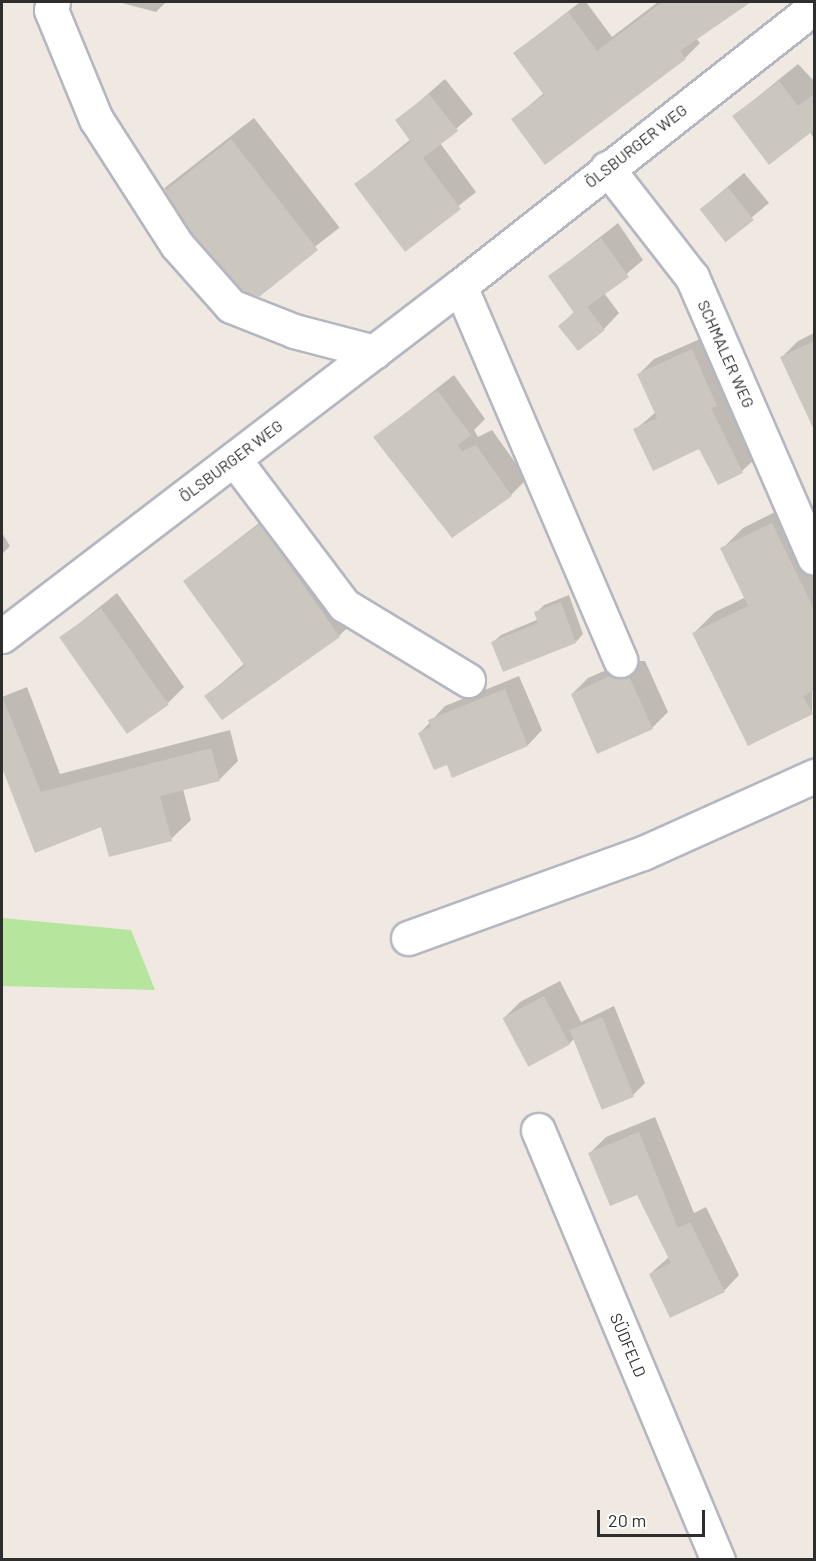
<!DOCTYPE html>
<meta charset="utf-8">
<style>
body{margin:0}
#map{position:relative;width:816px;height:1561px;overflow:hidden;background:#efe9e1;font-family:Barlow,sans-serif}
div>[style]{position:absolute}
.green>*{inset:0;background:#b6e59e}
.shadow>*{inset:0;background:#0003;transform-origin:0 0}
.building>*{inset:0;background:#cbc7bf;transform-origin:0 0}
.roads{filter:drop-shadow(2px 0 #b4b7c1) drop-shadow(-2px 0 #b4b7c1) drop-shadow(0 2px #b4b7c1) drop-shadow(0 -2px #b4b7c1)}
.minor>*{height:33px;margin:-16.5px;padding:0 16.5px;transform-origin:16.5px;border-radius:16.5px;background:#fff}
span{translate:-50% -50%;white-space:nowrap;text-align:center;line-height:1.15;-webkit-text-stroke:4.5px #fff;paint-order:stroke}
.street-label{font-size:16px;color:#2e2e2e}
.frame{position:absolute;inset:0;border:3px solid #2e2e2e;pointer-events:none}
.scale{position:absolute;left:597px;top:1510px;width:108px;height:27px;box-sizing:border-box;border:3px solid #2e2e2e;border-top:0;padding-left:8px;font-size:18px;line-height:21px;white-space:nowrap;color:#2e2e2e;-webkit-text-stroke:4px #fff;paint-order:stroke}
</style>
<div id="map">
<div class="green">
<div style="clip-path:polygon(2px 918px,131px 930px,155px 990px,2px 986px)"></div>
</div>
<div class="shadow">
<div style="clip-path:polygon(118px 2px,166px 2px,156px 12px)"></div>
<div style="clip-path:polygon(580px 2px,586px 2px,612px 37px,658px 2px,749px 2px,696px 38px,700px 43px,685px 58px,513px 119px,544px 93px,515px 53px)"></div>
<div style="clip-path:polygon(798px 64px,814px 81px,814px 139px,810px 132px,734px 116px)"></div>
<div style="clip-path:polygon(445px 79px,473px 114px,440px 143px,476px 192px,405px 249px,356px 184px,411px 139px,397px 121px)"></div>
<div style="left:254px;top:118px;width:139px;height:114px;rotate:52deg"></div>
<div style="left:744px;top:173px;width:39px;height:56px;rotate:50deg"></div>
<div style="clip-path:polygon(618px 223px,643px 260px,604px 293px,619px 313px,604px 329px,560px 326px,575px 311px,550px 276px)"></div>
<div style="clip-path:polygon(814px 333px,814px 420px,812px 421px,782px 357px,798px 341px)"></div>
<div style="clip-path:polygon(707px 336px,757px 457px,742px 471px,700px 447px,635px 430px,656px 412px,639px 374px,654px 359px)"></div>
<div style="clip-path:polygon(454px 375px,485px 419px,474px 430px,478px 437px,492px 430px,527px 479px,511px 495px,375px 437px)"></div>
<div style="clip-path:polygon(793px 503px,814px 545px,812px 713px,694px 633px,715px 612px,746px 597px,722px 549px,743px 528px)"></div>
<div style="clip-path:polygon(276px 510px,355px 620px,339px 636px,222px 718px,206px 696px,245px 663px,184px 581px)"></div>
<div style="clip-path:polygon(2px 533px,10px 546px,2px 554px)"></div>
<div style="clip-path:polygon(117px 593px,184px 687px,168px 703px,61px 638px)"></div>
<div style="clip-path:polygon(569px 595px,583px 634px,576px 642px,493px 642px,501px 635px,539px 619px,536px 613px,544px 605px)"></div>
<div style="clip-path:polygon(627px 661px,645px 661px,668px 712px,652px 728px,572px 694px,588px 678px)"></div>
<div style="clip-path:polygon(519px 676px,542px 730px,528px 745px,453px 776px,448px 763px,420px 733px,445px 706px)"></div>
<div style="clip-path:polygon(27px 687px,60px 774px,230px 730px,238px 761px,219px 780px,183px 789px,191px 820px,171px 839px,102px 825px,36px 851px,2px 764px,2px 697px)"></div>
<div style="clip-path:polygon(560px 981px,581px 1022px,614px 1006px,645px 1083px,633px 1095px,575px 1038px,569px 1044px,504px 1018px,520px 1002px)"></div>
<div style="clip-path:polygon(655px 1117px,694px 1213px,706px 1207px,739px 1275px,724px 1291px,650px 1274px,669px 1257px,637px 1193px,590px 1153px,606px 1137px)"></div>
</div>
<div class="building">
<div style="clip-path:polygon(662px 2px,751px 2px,680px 51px,686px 59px,545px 165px,511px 119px,544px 95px,513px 53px,568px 12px,597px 51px)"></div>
<div style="clip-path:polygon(779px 81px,798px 106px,814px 94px,814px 130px,769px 165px,732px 116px)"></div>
<div style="clip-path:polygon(429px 94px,458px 131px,423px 158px,461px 209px,405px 252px,354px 184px,411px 142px,395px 120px)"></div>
<div style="clip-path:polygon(231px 139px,318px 250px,259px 297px,242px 290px,192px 234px,165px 191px)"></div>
<div style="left:728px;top:187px;width:42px;height:36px;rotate:52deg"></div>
<div style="clip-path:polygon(601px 238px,629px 277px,587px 307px,605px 330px,578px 351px,558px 326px,574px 313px,548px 276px)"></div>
<div style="clip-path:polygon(814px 341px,814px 430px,780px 357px)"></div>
<div style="clip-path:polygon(692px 349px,717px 406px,711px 408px,743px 473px,718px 485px,699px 449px,653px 471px,633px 429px,657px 418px,637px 374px)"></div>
<div style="clip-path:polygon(437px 390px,471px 435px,458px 445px,462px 451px,476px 445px,512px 496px,452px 538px,373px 437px)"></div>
<div style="clip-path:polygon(772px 523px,814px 609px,814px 690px,803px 696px,813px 714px,748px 746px,692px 633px,748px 606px,720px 548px)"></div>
<div style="clip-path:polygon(260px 524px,340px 637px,222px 720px,204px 696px,245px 666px,183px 581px)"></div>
<div style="clip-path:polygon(561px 602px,576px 643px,503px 672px,491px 642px,538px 623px,534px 612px)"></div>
<div style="left:101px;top:608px;width:118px;height:51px;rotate:55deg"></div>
<div style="clip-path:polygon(610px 676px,629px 676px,653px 729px,597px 754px,571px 694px)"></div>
<div style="clip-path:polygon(505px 689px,528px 746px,452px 778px,447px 765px,434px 770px,418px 733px,431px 727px,428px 720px)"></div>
<div style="clip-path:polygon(2px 696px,41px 792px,211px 748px,220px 781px,160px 796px,172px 841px,109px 857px,101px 827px,35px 853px,2px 768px)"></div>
<div style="left:544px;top:996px;width:55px;height:47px;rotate:62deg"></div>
<div style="left:602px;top:1017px;width:86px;height:35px;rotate:68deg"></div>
<div style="clip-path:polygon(639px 1132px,678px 1228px,690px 1222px,725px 1292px,670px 1318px,649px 1274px,671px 1263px,637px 1195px,610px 1206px,588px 1153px)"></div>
</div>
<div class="roads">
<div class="minor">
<div style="left:53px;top:2px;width:8px;rotate:104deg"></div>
<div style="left:51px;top:10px;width:118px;rotate:67.6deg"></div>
<div style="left:96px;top:119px;width:150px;rotate:57.3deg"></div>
<div style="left:177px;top:245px;width:81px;rotate:48.5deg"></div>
<div style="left:231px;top:306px;width:68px;rotate:21.6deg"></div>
<div style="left:294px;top:331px;width:83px;rotate:14.7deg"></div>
<div style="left:607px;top:168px;width:138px;rotate:52.1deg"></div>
<div style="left:692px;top:277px;width:306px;rotate:66.5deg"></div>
<div style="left:460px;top:286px;width:407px;rotate:66.8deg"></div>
<div style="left:234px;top:459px;width:183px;rotate:53deg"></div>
<div style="left:344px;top:605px;width:145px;rotate:31.2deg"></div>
<div style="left:2px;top:636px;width:576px;rotate:-37.39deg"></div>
<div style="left:460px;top:286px;width:451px;rotate:-38.2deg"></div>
<div style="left:408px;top:938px;width:250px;rotate:-19.9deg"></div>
<div style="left:643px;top:853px;width:188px;rotate:-24.2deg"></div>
<div style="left:538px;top:1130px;width:466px;rotate:67.3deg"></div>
</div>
</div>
<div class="street-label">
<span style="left:636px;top:146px;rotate:-38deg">ÖLSBURGER WEG</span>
<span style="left:726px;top:354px;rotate:66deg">SCHMALER WEG</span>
<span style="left:231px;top:461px;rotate:-37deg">ÖLSBURGER WEG</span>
<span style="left:628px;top:1345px;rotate:67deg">SÜDFELD</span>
</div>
<div class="frame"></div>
<div class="scale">20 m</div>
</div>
